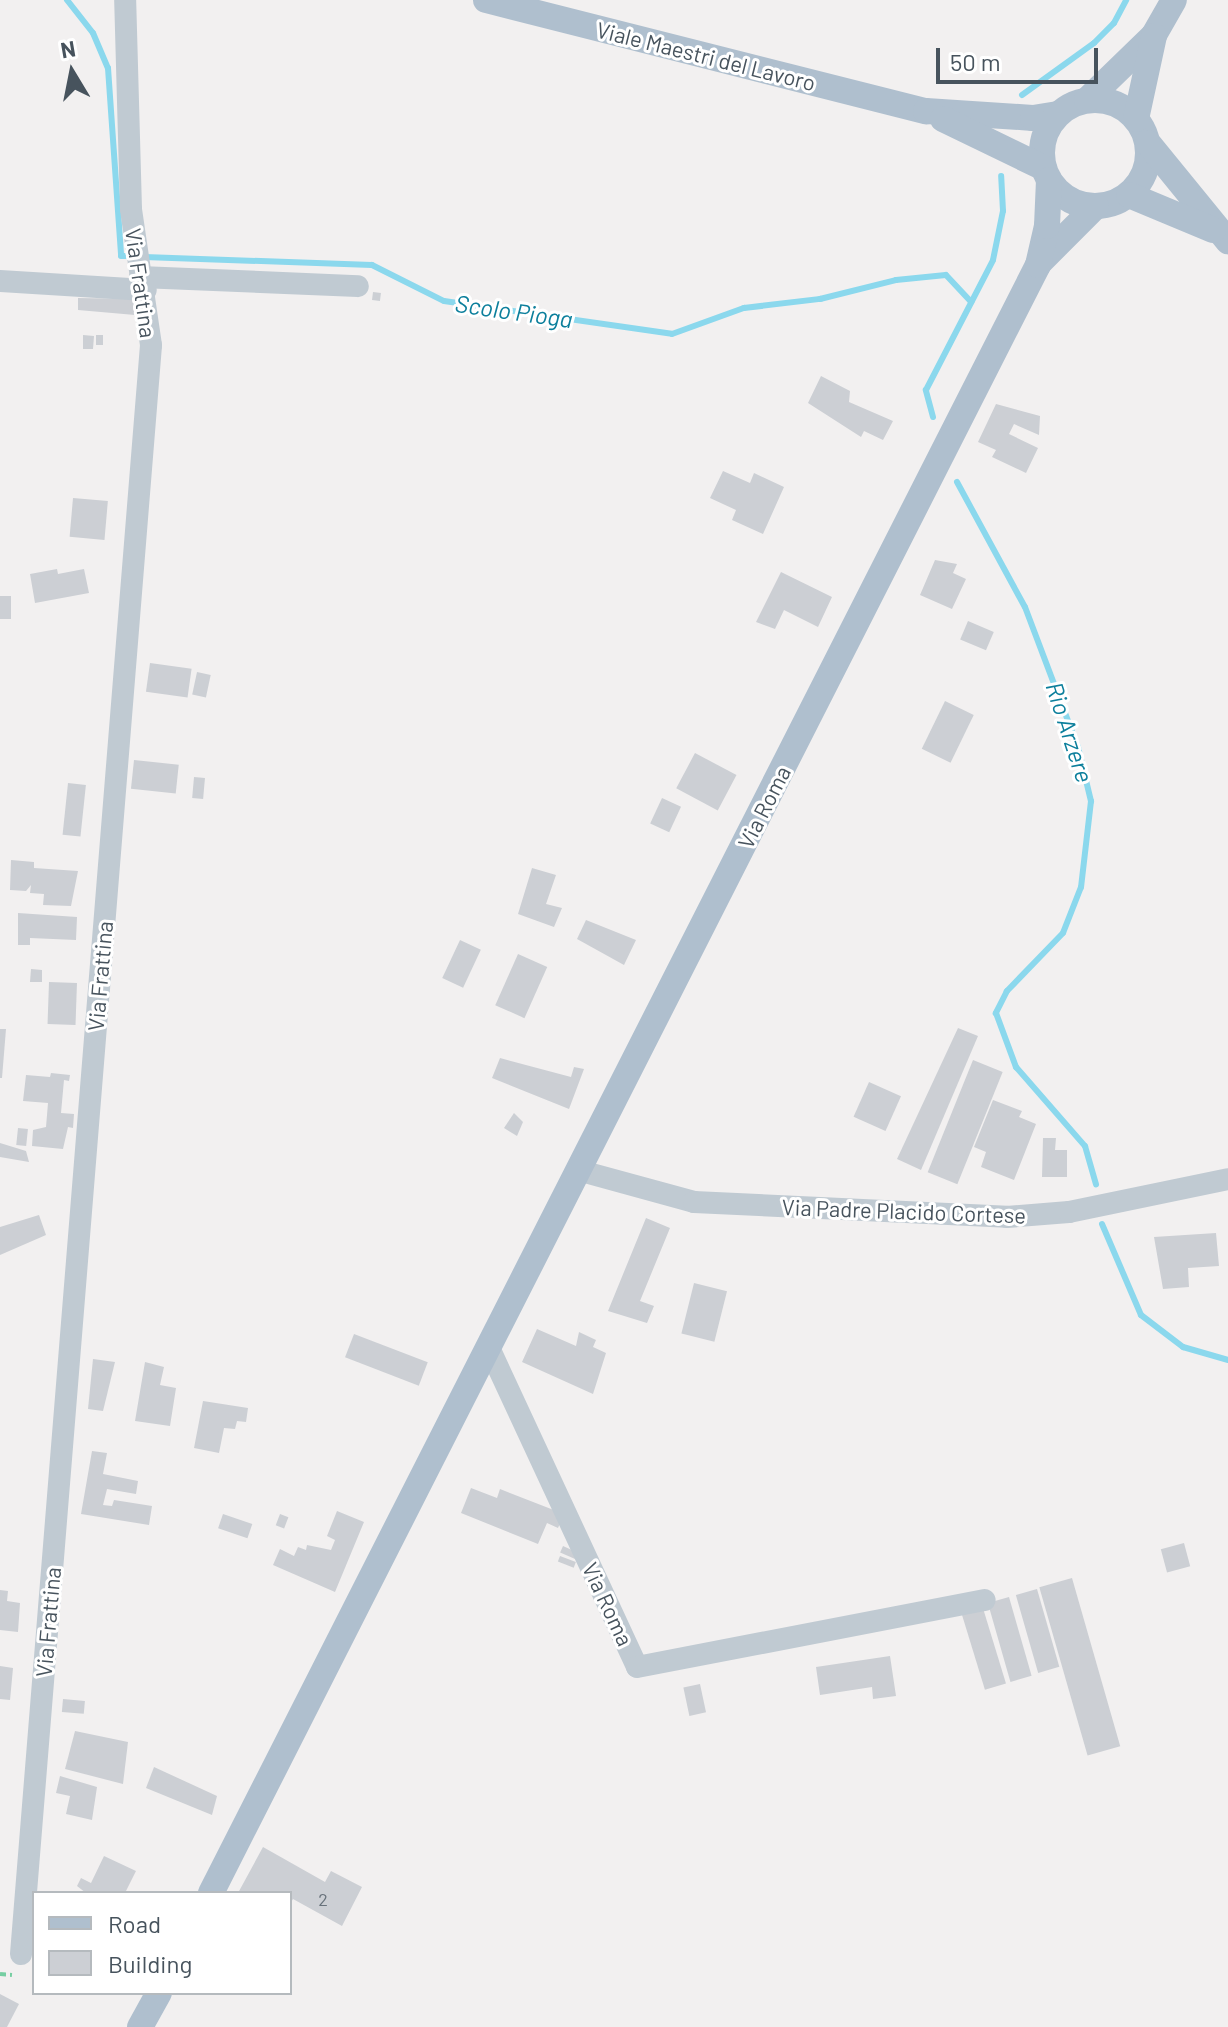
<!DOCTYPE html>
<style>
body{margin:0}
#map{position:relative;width:1228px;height:2027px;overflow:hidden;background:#f2f0f0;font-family:Barlow,sans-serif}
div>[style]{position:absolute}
.stream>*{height:6px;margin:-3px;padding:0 3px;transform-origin:3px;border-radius:3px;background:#8bd8ed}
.building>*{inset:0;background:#cccfd4;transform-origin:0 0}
.path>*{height:4px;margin-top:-2px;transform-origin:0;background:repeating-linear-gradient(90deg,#76cea2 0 6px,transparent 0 10px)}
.minor>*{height:22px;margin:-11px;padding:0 11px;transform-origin:11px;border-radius:11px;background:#c0cad2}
.major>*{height:26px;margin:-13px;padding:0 13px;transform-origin:13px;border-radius:13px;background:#afbfce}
.major>.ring{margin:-13px;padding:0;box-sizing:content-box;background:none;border:26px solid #afbfce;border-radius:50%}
span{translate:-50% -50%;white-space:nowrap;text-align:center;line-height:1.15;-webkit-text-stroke:6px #fff;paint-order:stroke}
.number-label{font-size:18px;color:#68727b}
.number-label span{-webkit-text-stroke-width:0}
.street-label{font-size:22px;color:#47535d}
.water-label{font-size:24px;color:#0c7f9c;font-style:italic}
.legend{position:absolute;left:32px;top:1891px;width:260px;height:104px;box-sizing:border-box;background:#fff;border:2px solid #b5babe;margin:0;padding:10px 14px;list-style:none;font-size:24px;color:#47535d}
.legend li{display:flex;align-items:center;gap:16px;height:40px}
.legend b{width:40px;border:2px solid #b5babe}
.north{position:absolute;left:32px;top:32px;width:80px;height:80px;-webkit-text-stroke:6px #fff;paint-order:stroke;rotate:350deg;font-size:22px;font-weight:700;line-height:32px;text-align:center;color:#47535d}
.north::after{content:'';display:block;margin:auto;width:28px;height:36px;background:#47535d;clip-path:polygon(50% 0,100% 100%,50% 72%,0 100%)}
.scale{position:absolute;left:936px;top:48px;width:162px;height:36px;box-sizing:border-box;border:4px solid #47535d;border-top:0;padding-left:10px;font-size:24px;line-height:28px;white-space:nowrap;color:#47535d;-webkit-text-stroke:6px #fff;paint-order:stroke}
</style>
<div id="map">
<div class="stream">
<div style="left:67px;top:0;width:42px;rotate:51.8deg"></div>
<div style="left:93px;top:33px;width:38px;rotate:67deg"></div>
<div style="left:108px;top:68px;width:188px;rotate:86deg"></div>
<div style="left:121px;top:256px;width:12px"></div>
<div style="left:1022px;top:95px;width:89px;rotate:-35.8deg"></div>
<div style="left:1094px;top:43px;width:28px;rotate:-45deg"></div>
<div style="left:1114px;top:23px;width:26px;rotate:-62deg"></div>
<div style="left:144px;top:257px;width:228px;rotate:2deg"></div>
<div style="left:372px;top:265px;width:80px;rotate:26.6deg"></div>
<div style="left:444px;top:301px;width:230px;rotate:8.2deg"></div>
<div style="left:672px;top:334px;width:77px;rotate:-19.9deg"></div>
<div style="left:744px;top:308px;width:77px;rotate:-6.8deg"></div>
<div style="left:820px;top:299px;width:78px;rotate:-14deg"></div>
<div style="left:896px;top:280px;width:50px;rotate:-5.7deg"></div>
<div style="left:946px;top:275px;width:37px;rotate:47deg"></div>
<div style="left:933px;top:417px;width:28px;rotate:-105deg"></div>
<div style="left:926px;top:390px;width:146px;rotate:-62.7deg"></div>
<div style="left:993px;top:260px;width:50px;rotate:-78.5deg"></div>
<div style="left:1003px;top:211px;width:35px;rotate:-93deg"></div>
<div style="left:957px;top:482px;width:142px;rotate:61.5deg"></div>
<div style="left:1025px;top:607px;width:150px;rotate:69.3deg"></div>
<div style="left:1078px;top:747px;width:56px;rotate:76.5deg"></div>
<div style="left:1091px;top:801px;width:87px;rotate:96.6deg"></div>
<div style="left:1081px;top:887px;width:49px;rotate:111.4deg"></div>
<div style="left:1063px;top:933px;width:81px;rotate:134deg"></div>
<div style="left:1007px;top:991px;width:25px;rotate:117deg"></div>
<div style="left:996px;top:1013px;width:58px;rotate:69.7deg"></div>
<div style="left:1016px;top:1067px;width:105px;rotate:48.9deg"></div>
<div style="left:1085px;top:1146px;width:40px;rotate:74deg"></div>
<div style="left:1102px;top:1224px;width:99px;rotate:66.8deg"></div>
<div style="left:1141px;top:1315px;width:53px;rotate:37.3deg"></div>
<div style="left:1183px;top:1347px;width:47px;rotate:16.1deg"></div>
</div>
<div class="building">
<div style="left:373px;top:292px;width:8px;height:8px;rotate:7deg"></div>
<div style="clip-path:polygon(78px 298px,135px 299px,135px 315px,78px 310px)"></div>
<div style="clip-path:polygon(83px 335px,94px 336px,93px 349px,83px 349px)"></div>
<div style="left:96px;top:335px;width:7px;height:10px"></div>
<div style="clip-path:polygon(821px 376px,850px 391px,849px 402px,893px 421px,883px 440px,864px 431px,861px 437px,808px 403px)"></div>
<div style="clip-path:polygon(996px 404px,1040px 416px,1039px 435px,1014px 424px,1009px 434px,1038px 448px,1026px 473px,992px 457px,996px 450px,978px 442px)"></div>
<div style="clip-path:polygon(723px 471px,750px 483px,754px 473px,784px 487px,763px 534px,732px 520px,736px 510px,710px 498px)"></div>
<div style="left:73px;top:498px;width:35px;height:39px;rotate:5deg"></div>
<div style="clip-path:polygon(935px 560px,957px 564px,953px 573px,966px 579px,952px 609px,920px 595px)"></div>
<div style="clip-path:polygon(57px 569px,58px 574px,84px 569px,89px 593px,35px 603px,30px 574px)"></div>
<div style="clip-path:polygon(781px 572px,832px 597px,818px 627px,784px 610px,775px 629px,756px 622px)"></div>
<div style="left:0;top:596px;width:11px;height:23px"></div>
<div style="left:968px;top:621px;width:28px;height:20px;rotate:23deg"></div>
<div style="left:150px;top:663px;width:42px;height:29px;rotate:8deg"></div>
<div style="left:197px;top:672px;width:14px;height:23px;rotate:12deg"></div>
<div style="left:945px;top:701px;width:32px;height:53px;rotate:26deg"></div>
<div style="left:695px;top:753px;width:47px;height:40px;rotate:28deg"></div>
<div style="left:134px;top:760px;width:45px;height:29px;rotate:6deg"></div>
<div style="left:194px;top:777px;width:11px;height:21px;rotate:5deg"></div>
<div style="left:68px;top:783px;width:18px;height:52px;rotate:6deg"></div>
<div style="left:662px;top:798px;width:21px;height:28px;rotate:25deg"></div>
<div style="clip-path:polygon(11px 860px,34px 862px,34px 868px,78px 871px,71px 906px,43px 905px,44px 894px,30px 893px,31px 885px,26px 891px,10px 890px)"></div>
<div style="clip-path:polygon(532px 868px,556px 875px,546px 904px,562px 908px,554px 927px,518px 914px)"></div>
<div style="clip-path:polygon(18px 913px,77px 917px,76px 940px,30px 938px,30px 945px,18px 945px)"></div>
<div style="clip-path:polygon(586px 920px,636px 940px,624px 965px,577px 939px)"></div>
<div style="left:460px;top:940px;width:23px;height:42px;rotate:25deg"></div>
<div style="left:518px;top:954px;width:32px;height:56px;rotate:24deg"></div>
<div style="clip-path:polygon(31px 969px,42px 970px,42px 982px,30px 982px)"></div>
<div style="left:49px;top:982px;width:28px;height:42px;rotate:2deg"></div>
<div style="clip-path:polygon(958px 1028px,978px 1036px,921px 1170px,897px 1159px)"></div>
<div style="clip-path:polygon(0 1029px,6px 1029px,2px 1078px,0 1078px)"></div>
<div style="clip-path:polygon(500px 1058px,571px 1077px,574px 1067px,584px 1069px,569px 1109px,492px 1078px)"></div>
<div style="left:973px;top:1060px;width:32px;height:121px;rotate:22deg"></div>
<div style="clip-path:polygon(51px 1073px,70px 1075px,69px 1081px,64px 1080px,61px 1113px,74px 1114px,73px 1128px,68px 1127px,63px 1149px,32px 1146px,33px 1130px,46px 1127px,48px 1103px,23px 1101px,26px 1075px,50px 1077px)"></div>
<div style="left:869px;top:1082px;width:35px;height:38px;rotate:24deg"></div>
<div style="clip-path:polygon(993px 1100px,1022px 1111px,1019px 1117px,1036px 1124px,1014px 1180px,981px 1167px,986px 1152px,974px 1147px)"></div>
<div style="clip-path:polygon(514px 1113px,523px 1122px,517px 1136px,504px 1128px)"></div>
<div style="left:18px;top:1128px;width:10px;height:17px;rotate:6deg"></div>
<div style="clip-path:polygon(1043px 1138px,1056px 1138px,1055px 1150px,1067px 1150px,1067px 1177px,1042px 1177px)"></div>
<div style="clip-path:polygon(0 1143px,26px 1151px,29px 1162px,0 1157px)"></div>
<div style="clip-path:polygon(39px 1215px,46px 1235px,0 1255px,0 1227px)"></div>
<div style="clip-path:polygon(646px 1218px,670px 1228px,640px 1301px,654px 1306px,647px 1323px,608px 1311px)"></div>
<div style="clip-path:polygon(1216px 1233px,1219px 1266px,1188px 1268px,1189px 1287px,1163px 1289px,1154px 1237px)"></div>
<div style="left:694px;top:1283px;width:34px;height:52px;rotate:14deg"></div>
<div style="clip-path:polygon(537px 1329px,576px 1346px,579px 1332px,596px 1340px,593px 1347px,606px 1353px,593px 1394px,522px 1362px)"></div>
<div style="left:354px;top:1334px;width:79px;height:25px;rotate:21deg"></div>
<div style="clip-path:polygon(93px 1359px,115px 1362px,103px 1411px,88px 1409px)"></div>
<div style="clip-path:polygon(145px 1362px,164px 1367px,160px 1385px,176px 1388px,170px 1426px,135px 1421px)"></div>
<div style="clip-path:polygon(203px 1401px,248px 1408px,246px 1422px,237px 1421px,235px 1429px,224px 1428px,219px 1453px,194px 1448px)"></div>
<div style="clip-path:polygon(92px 1451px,107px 1453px,103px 1474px,138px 1481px,136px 1494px,107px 1489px,103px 1505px,112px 1506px,114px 1500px,152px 1506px,149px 1525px,81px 1514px)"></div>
<div style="clip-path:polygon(471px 1488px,497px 1498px,500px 1489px,564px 1514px,558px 1528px,547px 1523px,538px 1544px,461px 1513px)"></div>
<div style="clip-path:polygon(337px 1511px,364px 1522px,335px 1592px,273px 1565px,280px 1549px,294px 1556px,298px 1547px,306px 1550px,307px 1545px,331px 1550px,335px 1540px,327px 1536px)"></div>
<div style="left:223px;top:1514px;width:31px;height:15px;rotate:19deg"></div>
<div style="left:280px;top:1514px;width:9px;height:12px;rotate:21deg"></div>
<div style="left:1184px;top:1543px;width:24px;height:24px;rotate:75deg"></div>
<div style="left:563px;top:1546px;width:17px;height:7px;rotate:24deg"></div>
<div style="left:560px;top:1556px;width:17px;height:6px;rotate:21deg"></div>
<div style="left:1072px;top:1578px;width:175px;height:34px;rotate:74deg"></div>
<div style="left:1037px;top:1589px;width:81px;height:22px;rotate:74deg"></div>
<div style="clip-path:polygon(0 1590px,8px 1591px,7px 1601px,20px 1603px,18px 1632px,0 1630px)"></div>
<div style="left:1009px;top:1597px;width:82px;height:22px;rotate:74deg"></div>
<div style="left:982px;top:1605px;width:82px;height:22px;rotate:73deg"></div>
<div style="clip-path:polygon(890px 1656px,896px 1696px,873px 1699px,872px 1687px,820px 1695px,816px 1667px)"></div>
<div style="clip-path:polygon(0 1666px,13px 1668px,10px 1700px,0 1699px)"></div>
<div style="left:700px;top:1684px;width:29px;height:17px;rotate:78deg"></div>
<div style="left:63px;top:1699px;width:22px;height:13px;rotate:5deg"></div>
<div style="clip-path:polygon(75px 1731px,128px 1742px,123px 1784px,65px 1769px)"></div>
<div style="clip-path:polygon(154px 1767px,217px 1796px,212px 1815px,146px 1788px)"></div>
<div style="clip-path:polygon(60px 1776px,97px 1787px,92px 1820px,66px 1814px,70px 1796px,56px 1793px)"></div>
<div style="clip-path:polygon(263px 1847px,325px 1882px,331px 1871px,362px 1887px,342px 1926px,293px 1899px,290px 1904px,290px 1893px,238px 1893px)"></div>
<div style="clip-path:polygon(104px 1856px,136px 1871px,125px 1893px,86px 1893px,77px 1886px,81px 1878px,91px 1883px)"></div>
<div style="clip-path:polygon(0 1994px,19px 2004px,7px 2027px,0 2027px)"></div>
</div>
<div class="path">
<div style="left:0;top:1974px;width:12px;rotate:5deg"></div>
</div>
<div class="minor">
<div style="left:140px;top:277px;width:218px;rotate:2.4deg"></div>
<div style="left:0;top:281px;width:146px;rotate:3.5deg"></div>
<div style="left:581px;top:1171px;width:117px;rotate:15.3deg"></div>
<div style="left:694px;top:1202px;width:313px;rotate:2.7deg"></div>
<div style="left:1007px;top:1217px;width:62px;rotate:-4.6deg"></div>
<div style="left:1069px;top:1212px;width:162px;rotate:-11.7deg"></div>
<div style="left:490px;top:1350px;width:349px;rotate:65.1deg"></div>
<div style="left:637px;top:1667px;width:354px;rotate:-10.9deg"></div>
<div style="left:21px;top:1954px;width:1614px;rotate:-85.38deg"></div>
<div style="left:151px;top:345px;width:137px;rotate:-98.4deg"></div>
<div style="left:131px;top:209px;width:209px;rotate:-91.6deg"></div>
</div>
<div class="major">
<div style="left:486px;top:0;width:454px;rotate:14.2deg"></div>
<div style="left:926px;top:111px;width:107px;rotate:3.7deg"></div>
<div style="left:1033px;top:118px;width:25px;rotate:-9deg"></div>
<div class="ring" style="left:1042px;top:100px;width:80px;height:80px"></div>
<div style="left:1087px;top:100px;width:93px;rotate:-44.1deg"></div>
<div style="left:1154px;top:35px;width:40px;rotate:-60.3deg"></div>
<div style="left:943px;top:119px;width:112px;rotate:25.9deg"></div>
<div style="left:1136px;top:119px;width:85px;rotate:-77.8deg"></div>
<div style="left:1148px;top:143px;width:127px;rotate:50.8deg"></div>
<div style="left:1129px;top:195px;width:91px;rotate:22.6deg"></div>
<div style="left:1040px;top:262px;width:79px;rotate:-45deg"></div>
<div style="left:211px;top:1893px;width:1826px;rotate:-63.07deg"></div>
<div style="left:1038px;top:265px;width:40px;rotate:-77deg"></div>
<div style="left:1047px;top:226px;width:46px;rotate:-87.5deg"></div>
<div style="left:140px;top:2027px;width:39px;rotate:-61deg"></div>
</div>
<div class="number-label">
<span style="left:323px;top:1899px">2</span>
</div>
<div class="street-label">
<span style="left:706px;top:56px;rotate:14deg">Viale Maestri del Lavoro</span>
<span style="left:141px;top:283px;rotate:82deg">Via Frattina</span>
<span style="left:764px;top:807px;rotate:-63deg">Via Roma</span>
<span style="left:100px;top:976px;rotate:-85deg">Via Frattina</span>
<span style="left:904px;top:1211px;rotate:2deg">Via Padre Placido Cortese</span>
<span style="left:608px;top:1604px;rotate:65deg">Via Roma</span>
<span style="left:48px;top:1622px;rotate:-85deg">Via Frattina</span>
</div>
<div class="water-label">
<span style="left:514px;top:311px;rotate:8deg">Scolo Pioga</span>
<span style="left:1070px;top:732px;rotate:72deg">Rio Arzere</span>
</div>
<ul class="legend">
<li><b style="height:10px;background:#afbfce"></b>Road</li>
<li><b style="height:22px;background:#cccfd4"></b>Building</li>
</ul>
<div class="north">N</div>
<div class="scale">50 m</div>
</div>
